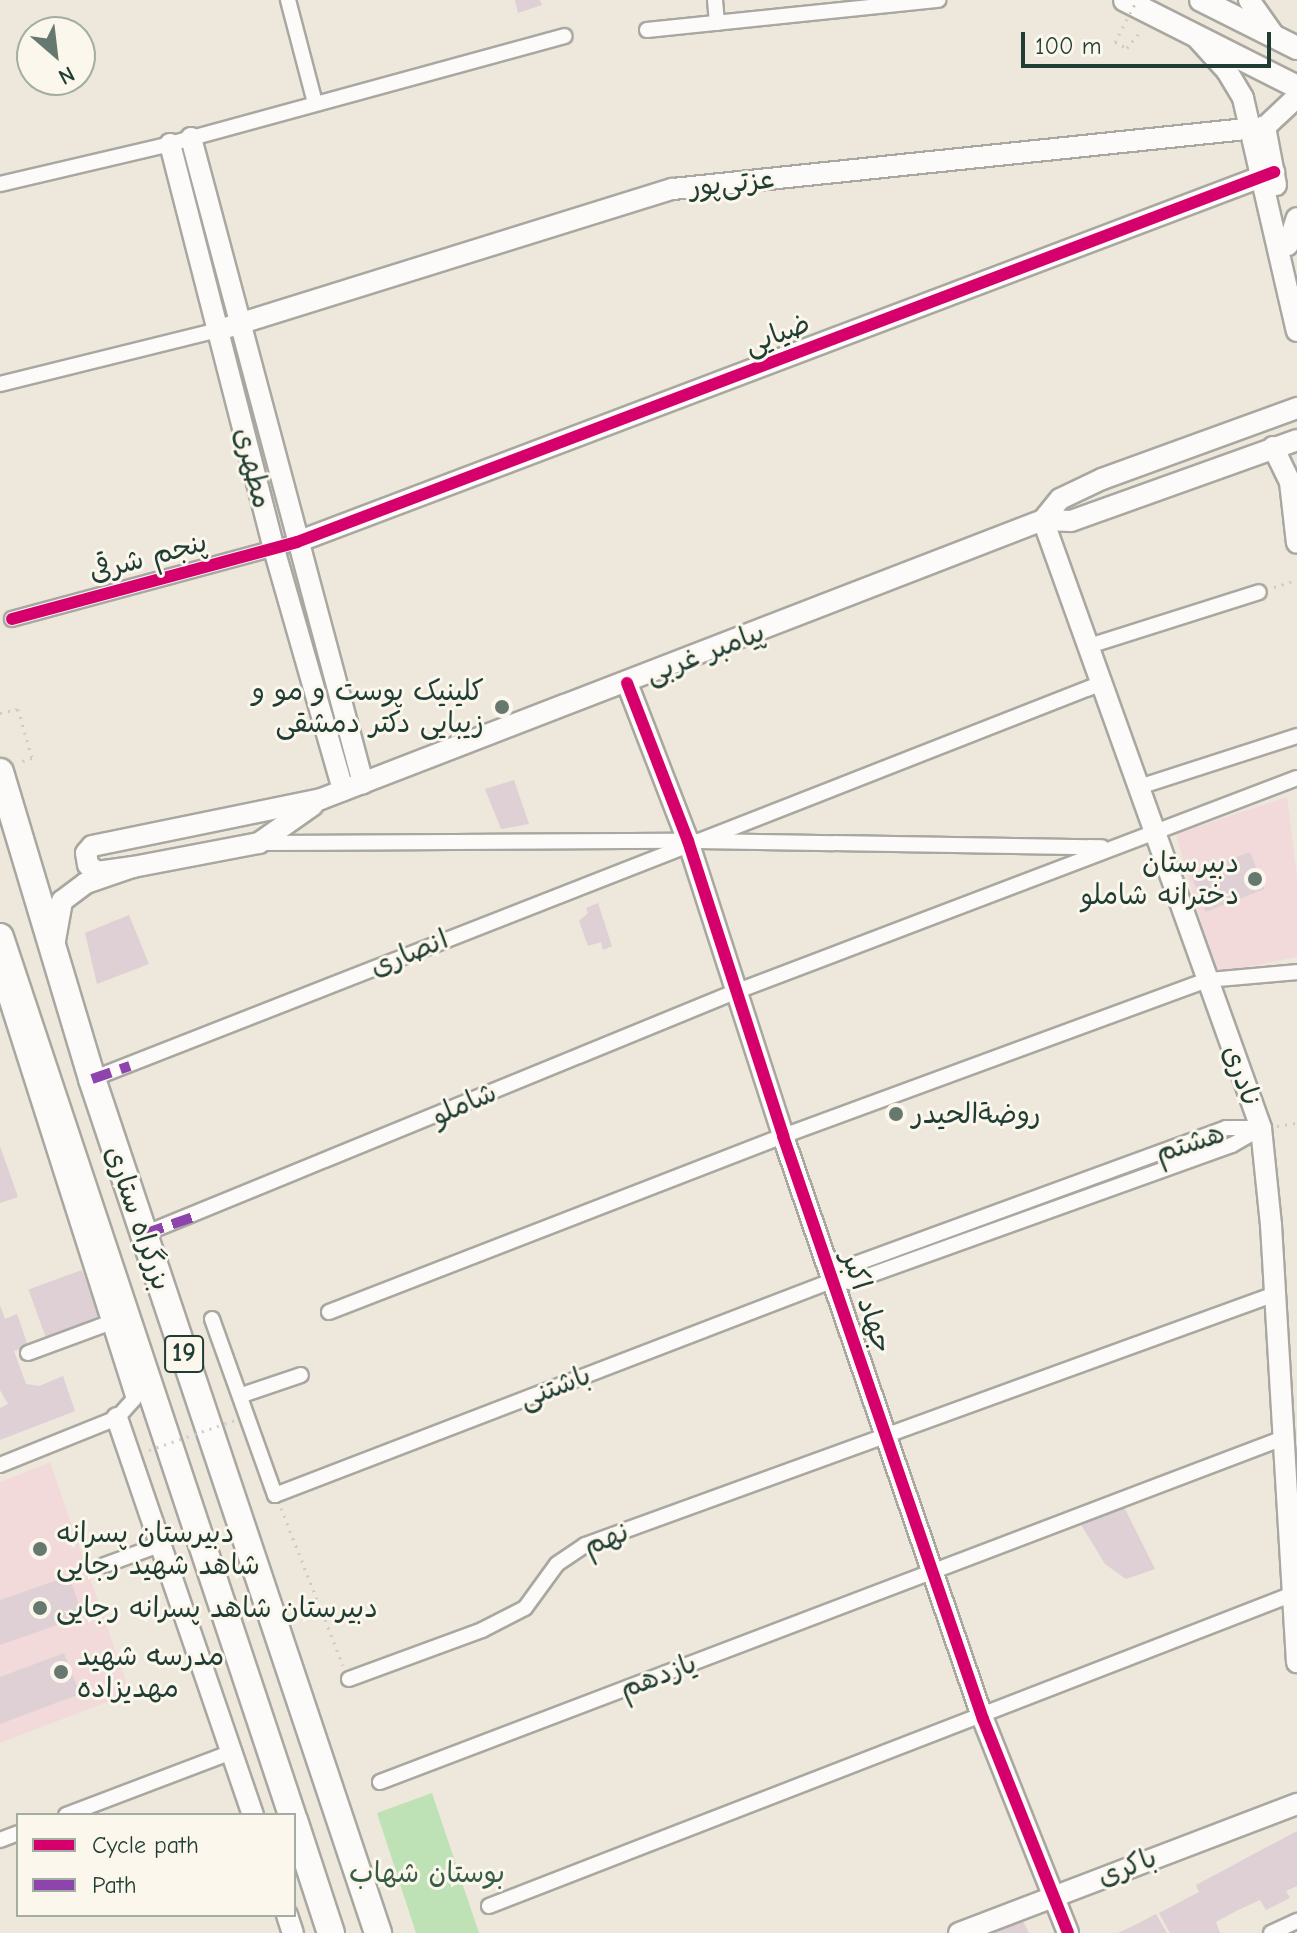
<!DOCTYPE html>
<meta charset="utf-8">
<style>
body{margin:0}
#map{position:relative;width:1297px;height:1933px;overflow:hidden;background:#eee7db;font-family:"Comic Neue","Playpen Sans Arabic",sans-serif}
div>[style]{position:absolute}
.built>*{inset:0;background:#f2dadb}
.green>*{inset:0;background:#bee2b5}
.building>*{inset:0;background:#ded0d4;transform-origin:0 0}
.path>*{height:3px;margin-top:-1.5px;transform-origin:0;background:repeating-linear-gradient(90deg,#cbccc8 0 2px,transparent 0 8px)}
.roads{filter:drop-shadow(2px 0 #a8a8a0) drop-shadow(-2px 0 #a8a8a0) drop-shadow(0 2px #a8a8a0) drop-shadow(0 -2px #a8a8a0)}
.street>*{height:14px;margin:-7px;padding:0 7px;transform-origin:7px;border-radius:7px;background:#fcfbfa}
.secondary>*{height:20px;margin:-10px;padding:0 10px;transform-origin:10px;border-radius:10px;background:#fcfbfa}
.primary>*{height:22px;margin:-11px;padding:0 11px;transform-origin:11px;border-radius:11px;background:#fcfbfa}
.highway>*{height:26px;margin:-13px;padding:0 13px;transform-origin:13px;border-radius:13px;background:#fcfbfa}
.path-bridge>*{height:3px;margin-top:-1.5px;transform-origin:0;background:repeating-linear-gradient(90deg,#cbccc8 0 2px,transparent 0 8px)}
.quiet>*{height:10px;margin-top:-5px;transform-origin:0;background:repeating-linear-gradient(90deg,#8e44ad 0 20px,transparent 0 30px)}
.cycleway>*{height:12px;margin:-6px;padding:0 6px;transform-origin:6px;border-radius:6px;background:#d6006c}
.dots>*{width:22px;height:22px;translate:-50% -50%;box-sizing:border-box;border:4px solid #fbf7ec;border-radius:50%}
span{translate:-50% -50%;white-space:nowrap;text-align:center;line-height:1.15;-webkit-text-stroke:6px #fbf7ec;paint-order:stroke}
.shield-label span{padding:2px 6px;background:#fbf7ec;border:2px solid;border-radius:6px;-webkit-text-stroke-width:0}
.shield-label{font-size:26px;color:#1f3d34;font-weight:700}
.street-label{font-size:28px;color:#1f3d34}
.poi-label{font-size:28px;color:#1f3d34}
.right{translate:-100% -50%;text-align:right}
.left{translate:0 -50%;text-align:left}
.park-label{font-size:28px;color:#375d48}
.legend{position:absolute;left:16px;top:1813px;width:280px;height:104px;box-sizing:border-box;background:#fbf7ec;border:2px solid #a3ada2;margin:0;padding:10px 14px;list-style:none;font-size:24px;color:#1f3d34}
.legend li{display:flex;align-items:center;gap:16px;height:40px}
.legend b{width:40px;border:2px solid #a3ada2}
.north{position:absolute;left:16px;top:16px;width:80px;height:80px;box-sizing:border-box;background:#fbf7ec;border:2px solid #a3ada2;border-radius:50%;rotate:152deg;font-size:22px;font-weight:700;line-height:32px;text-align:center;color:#1f3d34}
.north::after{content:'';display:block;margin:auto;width:28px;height:36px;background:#67786e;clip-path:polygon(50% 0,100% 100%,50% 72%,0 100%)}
.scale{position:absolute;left:1021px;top:32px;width:250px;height:36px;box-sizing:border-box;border:4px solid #1f3d34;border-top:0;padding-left:10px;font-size:24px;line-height:28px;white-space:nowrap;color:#1f3d34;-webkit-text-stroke:6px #fbf7ec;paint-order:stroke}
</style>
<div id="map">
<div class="built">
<div style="clip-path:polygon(1287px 797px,1297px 877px,1297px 957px,1215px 973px,1176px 834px)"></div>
<div style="clip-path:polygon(50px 1462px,130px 1693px,0 1743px,0 1482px)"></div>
</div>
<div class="green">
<div style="clip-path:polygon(432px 1793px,479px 1933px,416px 1933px,377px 1813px)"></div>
</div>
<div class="building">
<div style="clip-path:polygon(515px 0,540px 0,542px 5px,518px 13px)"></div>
<div style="clip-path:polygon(514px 780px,529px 824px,501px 829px,485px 789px)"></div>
<div style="left:1250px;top:852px;width:40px;height:63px;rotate:69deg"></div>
<div style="clip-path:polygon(598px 903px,612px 946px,603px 950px,601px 942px,588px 946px,579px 921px,588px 913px,586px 908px)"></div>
<div style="clip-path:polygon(129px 915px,149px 964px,97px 984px,85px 933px)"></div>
<div style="clip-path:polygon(0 1146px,18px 1197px,0 1203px)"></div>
<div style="left:82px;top:1270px;width:51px;height:57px;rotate:70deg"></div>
<div style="clip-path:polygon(0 1305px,5px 1319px,17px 1314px,28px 1346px,14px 1351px,26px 1384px,39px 1386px,63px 1376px,75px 1411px,0 1440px,0 1408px,8px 1404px,0 1390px)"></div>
<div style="clip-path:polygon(1124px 1507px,1155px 1569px,1126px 1579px,1105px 1564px,1080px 1523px)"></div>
<div style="clip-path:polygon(69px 1576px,83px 1616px,0 1645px,0 1600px)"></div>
<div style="clip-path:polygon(64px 1653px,80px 1694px,0 1724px,0 1677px)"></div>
<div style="clip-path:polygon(1297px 1831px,1297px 1886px,1286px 1891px,1290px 1898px,1266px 1910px,1260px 1900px,1236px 1911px,1216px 1922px,1220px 1933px,1170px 1933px,1159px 1913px,1199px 1892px,1196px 1885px)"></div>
<div style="clip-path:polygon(1156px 1914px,1167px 1933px,1118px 1933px,1133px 1926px)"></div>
<div style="clip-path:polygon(1022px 1919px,1029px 1933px,995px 1933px)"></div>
</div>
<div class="path">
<div style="left:1115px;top:42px;width:13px;rotate:27deg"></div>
<div style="left:1127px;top:48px;width:22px;rotate:-51deg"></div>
<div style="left:1274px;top:587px;width:24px;rotate:-17deg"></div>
<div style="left:0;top:713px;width:18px;rotate:-13deg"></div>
<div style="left:18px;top:709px;width:51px;rotate:74.1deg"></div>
<div style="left:32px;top:758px;width:14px;rotate:163deg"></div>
<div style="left:1277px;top:1126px;width:20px;rotate:-9deg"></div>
<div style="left:281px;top:1508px;width:169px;rotate:68.5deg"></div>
</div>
<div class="roads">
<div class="street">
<div style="left:288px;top:0;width:106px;rotate:75.3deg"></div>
<div style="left:715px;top:0;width:23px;rotate:85deg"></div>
<div style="left:647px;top:30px;width:293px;rotate:-5.9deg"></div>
<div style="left:0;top:184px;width:175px;rotate:-13.2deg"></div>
<div style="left:170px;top:144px;width:409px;rotate:-15.3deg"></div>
<div style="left:0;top:384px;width:226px;rotate:-13.9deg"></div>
<div style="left:12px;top:619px;width:295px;rotate:-15.1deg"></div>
<div style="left:1089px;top:646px;width:178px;rotate:-17.6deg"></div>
<div style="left:1139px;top:787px;width:166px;rotate:-17.9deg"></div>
<div style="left:698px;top:841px;width:404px;rotate:0.9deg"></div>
<div style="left:259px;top:843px;width:419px;rotate:-0.3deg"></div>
<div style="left:92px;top:1079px;width:1085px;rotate:-21.41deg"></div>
<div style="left:144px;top:1234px;width:639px;rotate:-22.27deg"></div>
<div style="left:735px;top:992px;width:601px;rotate:-20.85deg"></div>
<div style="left:834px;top:1280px;width:17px;rotate:7deg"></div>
<div style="left:851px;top:1282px;width:405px;rotate:-19.8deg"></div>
<div style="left:1232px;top:1145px;width:30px;rotate:-30deg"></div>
<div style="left:329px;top:1312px;width:487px;rotate:-21.2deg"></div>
<div style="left:783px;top:1136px;width:453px;rotate:-20.2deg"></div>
<div style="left:1208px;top:980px;width:89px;rotate:-5.1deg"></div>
<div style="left:212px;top:1319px;width:187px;rotate:70.3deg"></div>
<div style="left:275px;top:1495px;width:599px;rotate:-21.04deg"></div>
<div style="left:834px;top:1280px;width:16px;rotate:-50deg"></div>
<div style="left:844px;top:1268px;width:407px;rotate:-20.1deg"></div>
<div style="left:1226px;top:1128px;width:35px"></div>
<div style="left:28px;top:1353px;width:86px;rotate:-20.3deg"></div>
<div style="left:242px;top:1395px;width:62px;rotate:-18.7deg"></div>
<div style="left:0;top:1465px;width:126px;rotate:-21.9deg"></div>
<div style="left:117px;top:1418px;width:25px;rotate:-48deg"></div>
<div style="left:134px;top:1399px;width:424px;rotate:-107.7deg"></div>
<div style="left:5px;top:995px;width:20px;rotate:-90deg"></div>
<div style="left:105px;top:1565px;width:61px;rotate:-20.2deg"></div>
<div style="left:349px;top:1679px;width:142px;rotate:-20.2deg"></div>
<div style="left:482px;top:1630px;width:48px;rotate:-27.1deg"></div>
<div style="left:525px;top:1608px;width:54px;rotate:-54deg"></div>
<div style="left:557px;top:1564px;width:34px;rotate:-34deg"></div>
<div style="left:585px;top:1545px;width:734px;rotate:-19.99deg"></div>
<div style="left:380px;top:1782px;width:966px;rotate:-20.85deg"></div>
<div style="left:66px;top:1815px;width:178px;rotate:-20.8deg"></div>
<div style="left:0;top:1840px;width:19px;rotate:-21deg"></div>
<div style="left:489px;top:1906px;width:862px;rotate:-21.21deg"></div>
<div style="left:1271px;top:1933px;width:29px;rotate:-25deg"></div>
</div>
<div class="secondary">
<div style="left:1249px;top:0;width:45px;rotate:54.9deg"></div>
<div style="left:1198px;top:39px;width:43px;rotate:47.8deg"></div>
<div style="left:1227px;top:71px;width:31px;rotate:59deg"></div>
<div style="left:1243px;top:98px;width:239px;rotate:77deg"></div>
<div style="left:191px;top:138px;width:668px;rotate:75.07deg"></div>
<div style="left:170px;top:144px;width:418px;rotate:75.6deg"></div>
<div style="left:274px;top:549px;width:251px;rotate:74deg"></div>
<div style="left:1276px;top:185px;width:59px;rotate:-100.7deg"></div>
<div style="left:1265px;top:127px;width:44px;rotate:-43.2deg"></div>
<div style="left:1288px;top:245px;width:28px;rotate:-72deg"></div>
<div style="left:219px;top:330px;width:475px;rotate:-17.3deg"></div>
<div style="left:673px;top:189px;width:595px;rotate:-5.98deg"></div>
<div style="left:1273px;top:447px;width:39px;rotate:64deg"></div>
<div style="left:1290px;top:482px;width:61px;rotate:83.5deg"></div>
<div style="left:1043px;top:520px;width:646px;rotate:70.27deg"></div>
<div style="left:1261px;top:1128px;width:98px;rotate:84.1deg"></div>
<div style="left:1271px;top:1225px;width:438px;rotate:86.6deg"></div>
<div style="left:1043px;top:520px;width:27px;rotate:-51deg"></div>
<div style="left:1060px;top:499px;width:47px;rotate:-25.5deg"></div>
<div style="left:1102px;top:479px;width:208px;rotate:-20deg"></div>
<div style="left:297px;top:542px;width:1045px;rotate:-20.74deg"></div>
<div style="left:627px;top:683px;width:169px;rotate:68.9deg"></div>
<div style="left:688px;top:841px;width:310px;rotate:72.1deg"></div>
<div style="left:783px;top:1136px;width:616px;rotate:71.07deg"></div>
<div style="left:983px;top:1719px;width:230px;rotate:68.3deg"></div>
<div style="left:133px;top:867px;width:36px;rotate:172deg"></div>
<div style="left:97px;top:872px;width:11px;rotate:-142deg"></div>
<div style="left:88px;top:865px;width:12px;rotate:-99deg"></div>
<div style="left:86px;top:853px;width:9px;rotate:-49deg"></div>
<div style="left:92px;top:846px;width:234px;rotate:-11.6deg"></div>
<div style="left:321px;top:799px;width:774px;rotate:-21.13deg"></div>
<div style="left:1043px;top:520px;width:28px;rotate:2deg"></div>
<div style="left:1071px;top:521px;width:240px;rotate:-19.7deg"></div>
<div style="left:54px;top:946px;width:46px;rotate:-79.9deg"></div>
<div style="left:62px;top:901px;width:30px;rotate:-37deg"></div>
<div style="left:86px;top:883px;width:50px;rotate:-18.8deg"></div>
<div style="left:133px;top:867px;width:128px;rotate:-10.8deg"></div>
<div style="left:259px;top:843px;width:66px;rotate:-35.1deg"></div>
<div style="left:117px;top:1418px;width:420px;rotate:71.1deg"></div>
<div style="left:287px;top:1915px;width:19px;rotate:72deg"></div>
<div style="left:959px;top:1933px;width:362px;rotate:-20.9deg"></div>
</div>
<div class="primary">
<div style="left:1125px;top:0;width:193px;rotate:26.8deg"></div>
<div style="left:1201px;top:0;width:107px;rotate:26.6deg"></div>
</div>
<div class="highway">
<div style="left:0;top:772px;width:320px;rotate:73.3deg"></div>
<div style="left:92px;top:1079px;width:901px;rotate:71.48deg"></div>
<div style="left:0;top:937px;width:925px;rotate:71.6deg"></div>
<div style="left:294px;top:1820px;width:119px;rotate:71.9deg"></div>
</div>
</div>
<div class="path-bridge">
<div style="left:1115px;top:42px;width:47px;rotate:-62.4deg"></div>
<div style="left:149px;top:1450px;width:94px;rotate:-19.2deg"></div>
</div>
<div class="quiet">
<div style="left:92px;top:1079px;width:40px;rotate:-18.9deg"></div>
<div style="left:144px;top:1234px;width:52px;rotate:-19.1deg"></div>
</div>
<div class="cycleway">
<div style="left:12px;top:619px;width:295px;rotate:-15.1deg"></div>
<div style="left:297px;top:542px;width:1045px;rotate:-20.74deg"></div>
<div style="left:627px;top:683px;width:169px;rotate:68.9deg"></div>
<div style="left:688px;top:841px;width:310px;rotate:72.1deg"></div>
<div style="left:783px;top:1136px;width:616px;rotate:71.07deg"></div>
<div style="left:983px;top:1719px;width:230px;rotate:68.3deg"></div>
</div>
<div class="dots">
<div style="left:502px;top:707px;background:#67786e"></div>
<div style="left:1255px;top:879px;background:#67786e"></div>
<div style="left:896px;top:1114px;background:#67786e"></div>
<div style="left:40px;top:1549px;background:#67786e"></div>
<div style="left:40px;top:1608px;background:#67786e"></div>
<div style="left:61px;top:1672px;background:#67786e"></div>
</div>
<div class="shield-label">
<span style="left:184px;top:1354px">19</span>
</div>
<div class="street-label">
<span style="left:732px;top:183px;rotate:-6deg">عزتی‌پور</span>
<span style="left:777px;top:334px;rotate:-21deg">ضیایی</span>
<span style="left:253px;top:468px;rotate:76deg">مطهری</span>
<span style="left:148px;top:557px;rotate:-15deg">پنجم شرقی</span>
<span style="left:705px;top:653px;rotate:-21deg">پیامبر غربی</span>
<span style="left:409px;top:953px;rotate:-22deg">انصاری</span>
<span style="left:1242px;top:1076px;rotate:70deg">نادری</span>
<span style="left:464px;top:1104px;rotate:-23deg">شاملو</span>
<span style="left:1190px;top:1143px;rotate:-18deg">هشتم</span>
<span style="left:138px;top:1218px;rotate:71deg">بزرگراه ستاری</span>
<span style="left:867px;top:1302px;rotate:71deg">جهاد اکبر</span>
<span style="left:555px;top:1387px;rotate:-21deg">باشتنی</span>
<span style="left:606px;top:1539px;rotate:-22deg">نهم</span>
<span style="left:658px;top:1676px;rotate:-21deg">یازدهم</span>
<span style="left:1127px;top:1867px;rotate:-21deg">باکری</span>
</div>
<div class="poi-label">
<span class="right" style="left:484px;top:707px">کلینیک پوست و مو و<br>زیبایی دکتر دمشقی</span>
<span class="right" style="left:1239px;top:879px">دبیرستان<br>دخترانه شاملو</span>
<span class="left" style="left:912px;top:1114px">روضةالحیدر</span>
<span class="left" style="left:56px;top:1549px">دبیرستان پسرانه<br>شاهد شهید رجایی</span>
<span class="left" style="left:56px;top:1608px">دبیرستان شاهد پسرانه رجایی</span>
<span class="left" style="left:77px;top:1672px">مدرسه شهيد<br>مهديزاده</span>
</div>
<div class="park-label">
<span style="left:427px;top:1873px">بوستان شهاب</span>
</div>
<ul class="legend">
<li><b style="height:10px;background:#d6006c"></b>Cycle path</li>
<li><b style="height:10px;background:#8e44ad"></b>Path</li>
</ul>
<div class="north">N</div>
<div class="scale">100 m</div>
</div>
